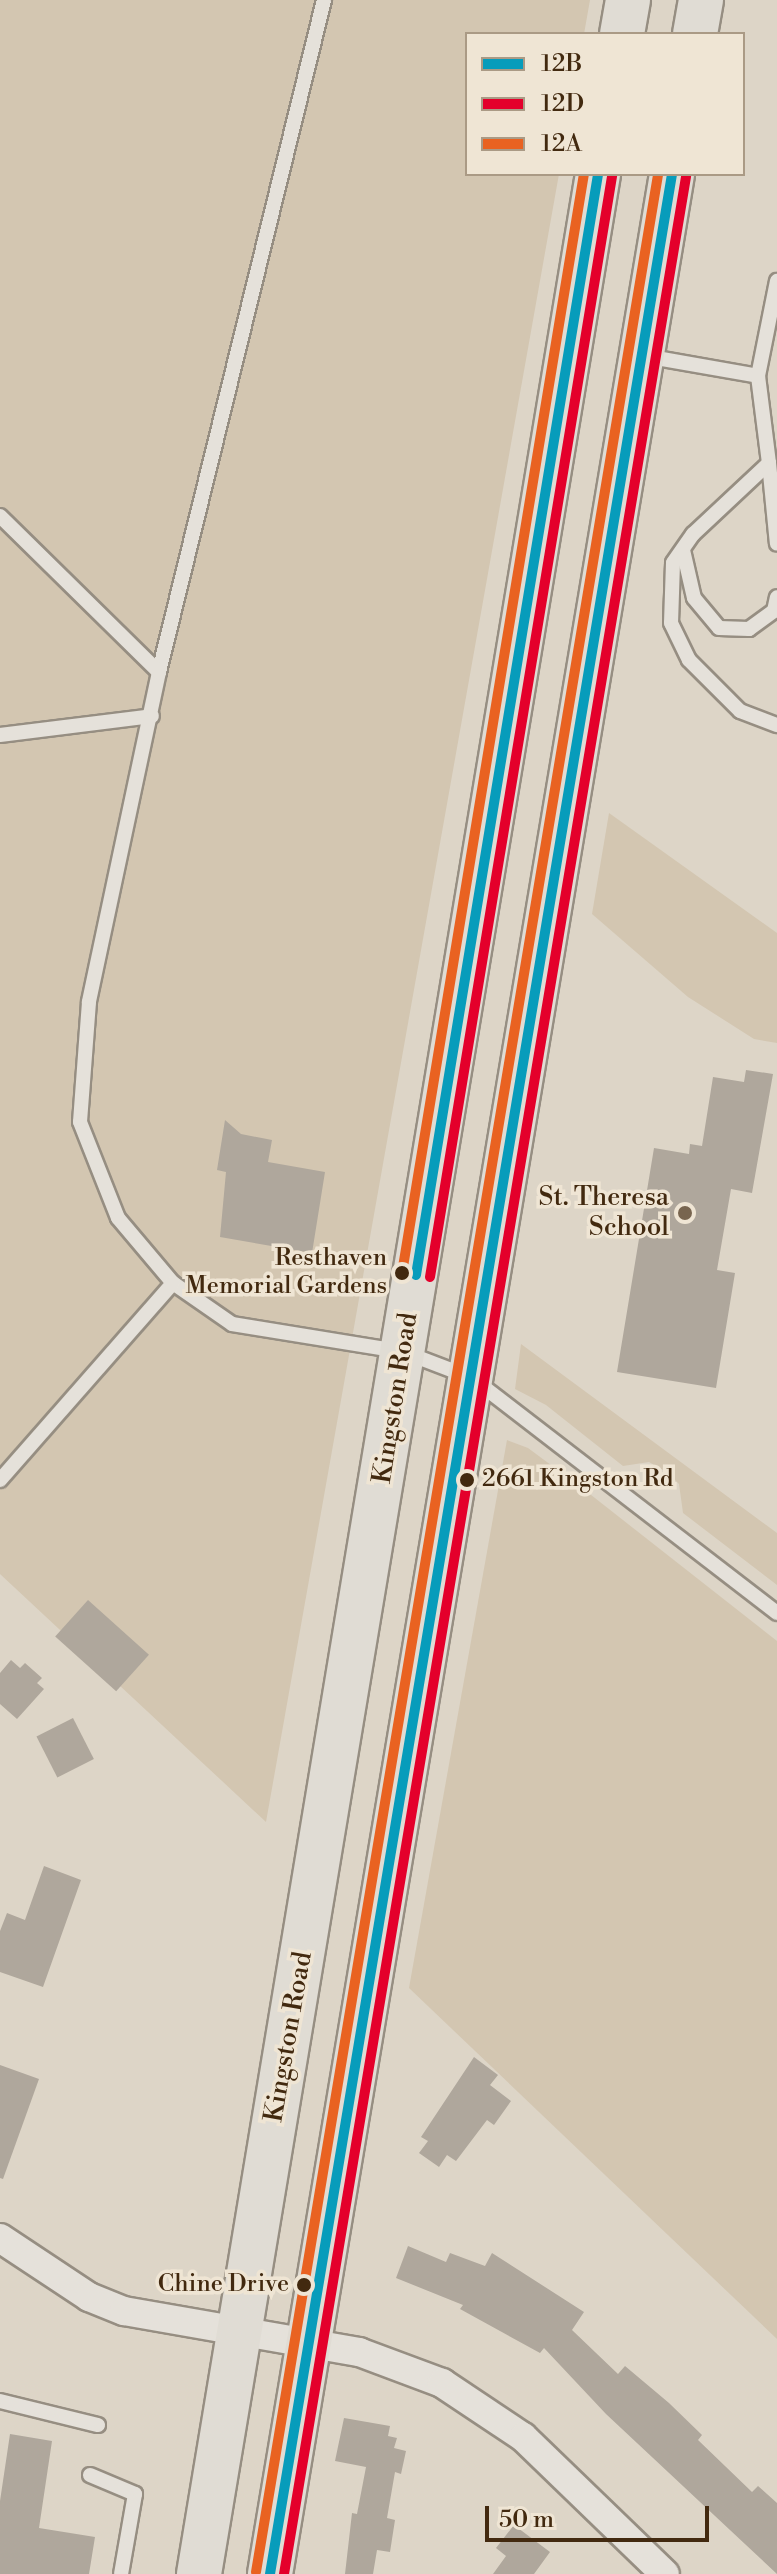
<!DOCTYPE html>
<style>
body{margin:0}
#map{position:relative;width:777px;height:2574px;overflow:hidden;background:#ddd5c7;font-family:"Libre Bodoni",serif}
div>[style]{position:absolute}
.green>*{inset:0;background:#d3c6b1}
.building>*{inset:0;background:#afa79c;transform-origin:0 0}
.roads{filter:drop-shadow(2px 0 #968e82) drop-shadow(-2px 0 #968e82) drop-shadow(0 2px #968e82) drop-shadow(0 -2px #968e82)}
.service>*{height:14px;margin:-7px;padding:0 7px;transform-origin:7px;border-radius:7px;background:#e5e1da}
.minor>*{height:28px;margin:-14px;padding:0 14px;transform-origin:14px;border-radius:14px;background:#e5e1da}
.primary>*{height:44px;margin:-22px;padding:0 22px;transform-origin:22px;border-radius:22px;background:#e0dcd4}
.bus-1>*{height:10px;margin:-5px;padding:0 5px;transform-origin:5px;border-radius:5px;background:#079cbb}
.bus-2>*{height:10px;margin:-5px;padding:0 5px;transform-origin:5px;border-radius:5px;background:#e4002b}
.bus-3>*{height:10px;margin:-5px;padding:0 5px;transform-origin:5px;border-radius:5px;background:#e96221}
.dots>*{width:22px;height:22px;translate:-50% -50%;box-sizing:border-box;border:4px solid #efe5d4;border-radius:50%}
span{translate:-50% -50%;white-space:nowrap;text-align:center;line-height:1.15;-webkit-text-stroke:7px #efe5d4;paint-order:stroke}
.bus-label{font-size:24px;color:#42290f}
.right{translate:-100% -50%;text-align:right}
.left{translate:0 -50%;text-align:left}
.poi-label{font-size:26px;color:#42290f}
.street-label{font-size:26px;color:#42290f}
.legend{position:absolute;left:465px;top:32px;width:280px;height:144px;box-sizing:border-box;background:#efe5d4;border:2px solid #aa9a85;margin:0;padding:10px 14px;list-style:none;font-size:24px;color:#42290f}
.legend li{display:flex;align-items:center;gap:16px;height:40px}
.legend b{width:40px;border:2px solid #aa9a85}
.scale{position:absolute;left:485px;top:2506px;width:224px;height:36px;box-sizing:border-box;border:4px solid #42290f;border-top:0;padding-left:10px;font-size:24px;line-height:28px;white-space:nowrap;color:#42290f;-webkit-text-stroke:6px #efe5d4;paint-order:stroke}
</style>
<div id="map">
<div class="green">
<div style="clip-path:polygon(0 0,590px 0,584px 34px,467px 34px,467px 174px,559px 174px,266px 1822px,0 1574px)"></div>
<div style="clip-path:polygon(609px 813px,777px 933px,777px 1043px,754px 1039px,688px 997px,592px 914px)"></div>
<div style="clip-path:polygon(521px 1344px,777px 1533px,777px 1585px,683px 1513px,679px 1484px,668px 1473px,649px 1462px,623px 1466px,546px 1405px,515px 1389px)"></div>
<div style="clip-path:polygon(507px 1440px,528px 1448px,586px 1491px,777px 1641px,777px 2339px,409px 1988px)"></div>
</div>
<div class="building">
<div style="clip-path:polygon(746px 1070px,773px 1074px,752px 1193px,731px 1189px,717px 1270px,735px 1273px,716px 1388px,617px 1372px,654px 1148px,689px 1154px,690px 1144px,702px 1146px,713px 1077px,744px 1082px)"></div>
<div style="clip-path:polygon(225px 1120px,241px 1134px,272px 1140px,268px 1162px,325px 1172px,312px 1253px,220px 1237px,226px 1172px,217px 1170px)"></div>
<div style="left:88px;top:1600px;width:82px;height:49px;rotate:42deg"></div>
<div style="clip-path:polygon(11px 1660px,20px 1668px,25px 1663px,42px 1678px,37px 1683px,44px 1689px,17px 1719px,0 1704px,0 1673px)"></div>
<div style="left:73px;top:1718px;width:46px;height:41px;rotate:63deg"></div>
<div style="clip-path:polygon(44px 1866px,81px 1880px,43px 1987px,0 1972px,0 1931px,7px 1913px,25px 1920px)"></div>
<div style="clip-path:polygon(474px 2057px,498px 2075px,490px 2085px,511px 2101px,494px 2125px,487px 2120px,456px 2161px,447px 2155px,439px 2167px,419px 2153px,428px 2141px,421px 2137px)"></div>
<div style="clip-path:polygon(0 2065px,39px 2079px,3px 2179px,0 2178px)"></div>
<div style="clip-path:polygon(408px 2246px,446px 2262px,450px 2253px,485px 2266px,492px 2253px,584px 2312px,572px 2330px,618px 2374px,625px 2366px,669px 2403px,702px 2435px,698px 2440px,752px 2492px,758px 2486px,777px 2503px,777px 2574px,606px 2414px,544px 2348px,540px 2353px,460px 2309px,463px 2305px,396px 2278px)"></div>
<div style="clip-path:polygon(344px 2418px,390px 2426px,388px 2436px,397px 2438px,394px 2448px,406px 2451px,401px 2474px,395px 2472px,387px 2518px,395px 2520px,390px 2552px,377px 2550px,373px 2574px,345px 2574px,352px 2513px,357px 2514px,366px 2467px,335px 2461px)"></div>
<div style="clip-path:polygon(10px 2434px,52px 2441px,39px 2528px,95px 2537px,89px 2574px,0 2574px,0 2501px)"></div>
<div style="clip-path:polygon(514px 2525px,550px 2552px,534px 2574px,493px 2574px,506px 2556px,496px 2548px)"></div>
</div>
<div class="roads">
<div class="service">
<div style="left:324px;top:0;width:692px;rotate:103.8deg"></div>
<div style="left:159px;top:672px;width:337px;rotate:102deg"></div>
<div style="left:89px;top:1002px;width:120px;rotate:94.3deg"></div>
<div style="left:80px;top:1122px;width:103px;rotate:68.4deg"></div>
<div style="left:118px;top:1218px;width:85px;rotate:49.8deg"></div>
<div style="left:173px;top:1283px;width:72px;rotate:34.8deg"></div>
<div style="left:232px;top:1324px;width:174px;rotate:9.2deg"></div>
<div style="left:404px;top:1352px;width:73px;rotate:20.9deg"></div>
<div style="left:472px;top:1378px;width:385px;rotate:37.6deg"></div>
<div style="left:645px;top:356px;width:115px;rotate:10deg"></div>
<div style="left:758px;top:376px;width:97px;rotate:-78.7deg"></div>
<div style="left:758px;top:376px;width:88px;rotate:82.8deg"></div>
<div style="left:769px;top:463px;width:104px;rotate:136.9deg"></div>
<div style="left:693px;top:534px;width:35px;rotate:125deg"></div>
<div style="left:673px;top:563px;width:60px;rotate:91.9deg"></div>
<div style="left:671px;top:623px;width:41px;rotate:64.1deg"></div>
<div style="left:689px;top:660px;width:72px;rotate:45deg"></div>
<div style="left:740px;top:711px;width:40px;rotate:21deg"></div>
<div style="left:769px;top:463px;width:81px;rotate:84.4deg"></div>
<div style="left:0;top:516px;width:223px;rotate:44.5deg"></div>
<div style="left:683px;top:550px;width:49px;rotate:77.1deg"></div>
<div style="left:694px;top:598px;width:39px;rotate:50deg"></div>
<div style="left:719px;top:628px;width:30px;rotate:2deg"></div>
<div style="left:749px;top:629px;width:31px;rotate:-36deg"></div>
<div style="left:774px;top:611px;width:14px;rotate:-78deg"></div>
<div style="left:0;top:735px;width:153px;rotate:-7.1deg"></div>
<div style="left:0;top:1480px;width:262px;rotate:-48.7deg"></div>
<div style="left:0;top:2401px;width:101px;rotate:13.8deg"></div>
<div style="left:90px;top:2475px;width:49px;rotate:22.9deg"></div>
<div style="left:135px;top:2494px;width:81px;rotate:99.9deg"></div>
</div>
<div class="minor">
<div style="left:0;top:2238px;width:107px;rotate:33.5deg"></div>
<div style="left:89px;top:2297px;width:38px;rotate:22deg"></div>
<div style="left:124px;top:2311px;width:239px;rotate:9.9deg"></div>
<div style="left:359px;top:2352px;width:89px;rotate:20.5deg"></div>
<div style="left:442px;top:2383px;width:97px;rotate:33.7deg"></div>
<div style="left:523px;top:2437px;width:197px;rotate:44deg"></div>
</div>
<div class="primary">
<div style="left:622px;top:34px;width:35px;rotate:-80deg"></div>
<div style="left:695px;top:34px;width:35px;rotate:-80deg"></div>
<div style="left:199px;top:2574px;width:2433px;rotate:-80.56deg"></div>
<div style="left:270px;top:2574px;width:2433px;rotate:-80.49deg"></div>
</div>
</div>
<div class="bus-1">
<div style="left:416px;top:1275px;width:1116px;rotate:-80.61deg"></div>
<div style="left:270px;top:2574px;width:2433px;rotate:-80.49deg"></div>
</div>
<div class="bus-2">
<div style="left:430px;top:1277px;width:1116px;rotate:-80.61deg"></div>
<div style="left:284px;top:2574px;width:2431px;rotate:-80.48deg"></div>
</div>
<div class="bus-3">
<div style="left:402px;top:1273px;width:1114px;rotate:-80.6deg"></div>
<div style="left:256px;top:2572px;width:2431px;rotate:-80.48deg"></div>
</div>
<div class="dots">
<div style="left:685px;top:1213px;background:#78654f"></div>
<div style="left:402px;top:1273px;background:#42290f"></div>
<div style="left:467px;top:1480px;background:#42290f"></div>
<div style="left:304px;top:2285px;background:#42290f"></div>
</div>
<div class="bus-label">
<span class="right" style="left:387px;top:1273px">Resthaven<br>Memorial Gardens</span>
<span class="left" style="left:482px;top:1480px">2661 Kingston Rd</span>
<span class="right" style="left:289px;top:2285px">Chine Drive</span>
</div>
<div class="poi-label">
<span class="right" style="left:669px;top:1213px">St. Theresa<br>School</span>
</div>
<div class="street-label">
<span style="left:396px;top:1398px;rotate:-81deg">Kingston Road</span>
<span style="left:289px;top:2037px;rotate:-80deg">Kingston Road</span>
</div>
<ul class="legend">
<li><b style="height:10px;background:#079cbb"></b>12B</li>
<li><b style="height:10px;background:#e4002b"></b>12D</li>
<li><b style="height:10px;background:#e96221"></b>12A</li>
</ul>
<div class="scale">50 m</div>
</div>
